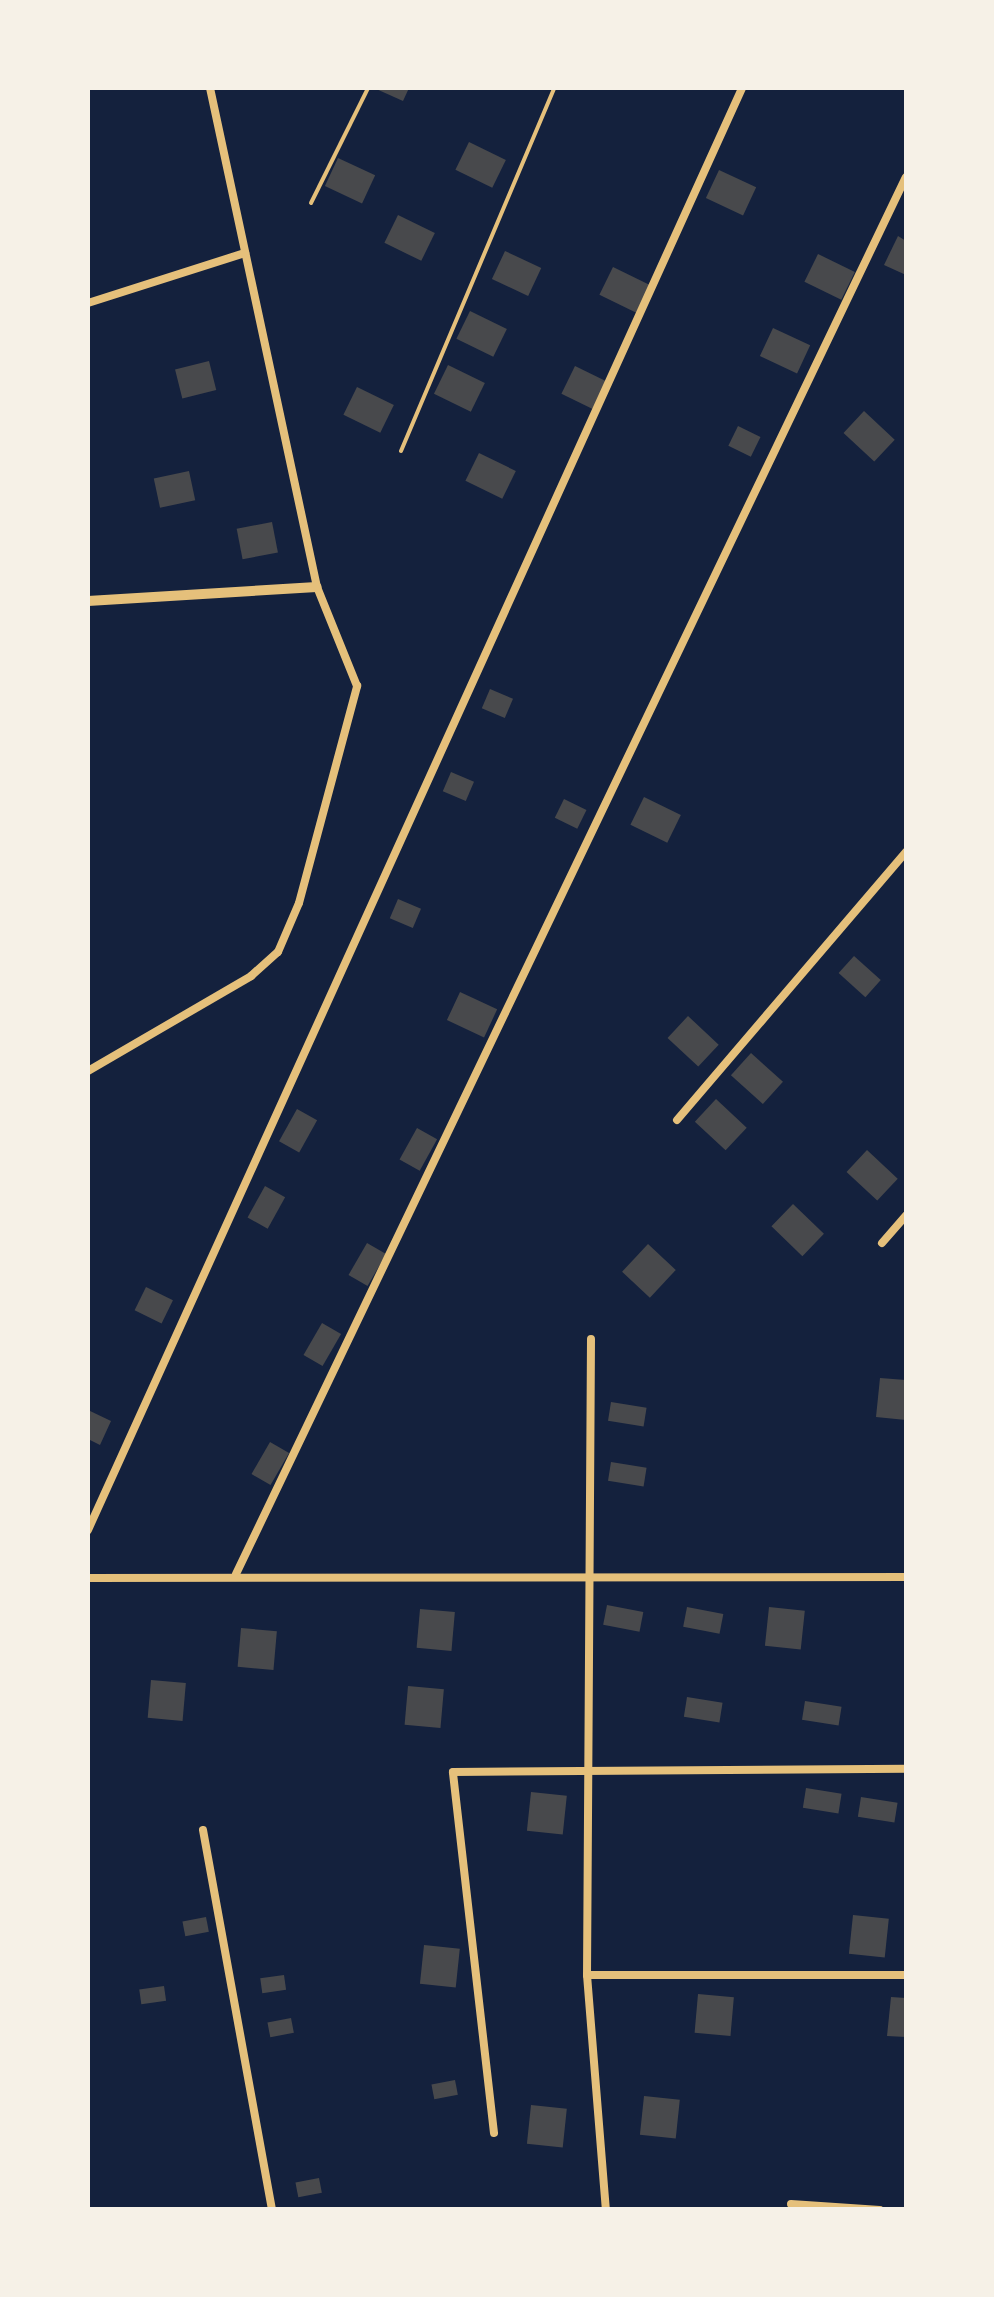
<!DOCTYPE html>
<style>
body{margin:0}
#map{position:relative;width:994px;height:2297px;overflow:hidden;background:#14213d;font-family:"Fira Sans",sans-serif}
div>[style]{position:absolute}
.building>*{inset:0;background:#48494c;transform-origin:0 0}
.path>*{height:4px;margin:-2px;padding:0 2px;transform-origin:2px;border-radius:2px;background:#e5c07b}
.service>*{height:8px;margin:-4px;padding:0 4px;transform-origin:4px;border-radius:4px;background:#e5c07b}
.minor>*{height:10px;margin:-5px;padding:0 5px;transform-origin:5px;border-radius:5px;background:#e5c07b}
span{translate:-50% -50%;white-space:nowrap;text-align:center;line-height:1.15;-webkit-text-stroke:10px #f6f1e7;paint-order:stroke}
.frame{position:absolute;inset:0;border:90px solid #f6f1e7;pointer-events:none}
</style>
<div id="map">
<div class="building">
<div style="clip-path:polygon(374px 88px,409px 88px,403px 101px)"></div>
<div style="left:469px;top:142px;width:41px;height:31px;rotate:26deg"></div>
<div style="left:338px;top:158px;width:41px;height:31px;rotate:25deg"></div>
<div style="left:719px;top:170px;width:41px;height:31px;rotate:25deg"></div>
<div style="left:398px;top:215px;width:41px;height:31px;rotate:26deg"></div>
<div style="clip-path:polygon(898px 236px,906px 241px,906px 275px,884px 265px)"></div>
<div style="left:505px;top:251px;width:40px;height:31px;rotate:25deg"></div>
<div style="left:818px;top:254px;width:41px;height:31px;rotate:26deg"></div>
<div style="left:613px;top:267px;width:41px;height:31px;rotate:26deg"></div>
<div style="left:470px;top:311px;width:41px;height:31px;rotate:26deg"></div>
<div style="left:773px;top:328px;width:41px;height:31px;rotate:25deg"></div>
<div style="left:209px;top:361px;width:30px;height:35px;rotate:76deg"></div>
<div style="left:448px;top:365px;width:41px;height:32px;rotate:26deg"></div>
<div style="left:575px;top:366px;width:41px;height:31px;rotate:26deg"></div>
<div style="left:357px;top:387px;width:41px;height:31px;rotate:26deg"></div>
<div style="left:864px;top:411px;width:42px;height:30px;rotate:43deg"></div>
<div style="left:738px;top:426px;width:25px;height:22px;rotate:26deg"></div>
<div style="left:479px;top:453px;width:41px;height:31px;rotate:26deg"></div>
<div style="left:189px;top:471px;width:30px;height:36px;rotate:78deg"></div>
<div style="left:272px;top:522px;width:31px;height:36px;rotate:79deg"></div>
<div style="left:490px;top:689px;width:25px;height:21px;rotate:23deg"></div>
<div style="left:451px;top:772px;width:25px;height:21px;rotate:23deg"></div>
<div style="left:644px;top:797px;width:41px;height:31px;rotate:26deg"></div>
<div style="left:564px;top:799px;width:25px;height:21px;rotate:26deg"></div>
<div style="left:398px;top:899px;width:25px;height:21px;rotate:23deg"></div>
<div style="left:854px;top:956px;width:36px;height:23px;rotate:42deg"></div>
<div style="left:460px;top:992px;width:41px;height:31px;rotate:25deg"></div>
<div style="left:688px;top:1016px;width:42px;height:30px;rotate:43deg"></div>
<div style="left:751px;top:1053px;width:43px;height:30px;rotate:42deg"></div>
<div style="left:716px;top:1099px;width:42px;height:31px;rotate:43deg"></div>
<div style="left:297px;top:1109px;width:23px;height:37px;rotate:29deg"></div>
<div style="left:417px;top:1128px;width:23px;height:36px;rotate:29deg"></div>
<div style="left:867px;top:1150px;width:42px;height:30px;rotate:43deg"></div>
<div style="left:265px;top:1186px;width:23px;height:36px;rotate:29deg"></div>
<div style="left:793px;top:1204px;width:43px;height:31px;rotate:44deg"></div>
<div style="left:367px;top:1243px;width:22px;height:37px;rotate:30deg"></div>
<div style="left:648px;top:1244px;width:38px;height:38px;rotate:43deg"></div>
<div style="left:146px;top:1287px;width:30px;height:26px;rotate:26deg"></div>
<div style="left:322px;top:1323px;width:22px;height:37px;rotate:30deg"></div>
<div style="clip-path:polygon(880px 1378px,906px 1380px,906px 1420px,876px 1417px)"></div>
<div style="left:611px;top:1402px;width:36px;height:19px;rotate:9deg"></div>
<div style="clip-path:polygon(88px 1410px,111px 1421px,100px 1445px,88px 1439px)"></div>
<div style="left:270px;top:1442px;width:22px;height:37px;rotate:30deg"></div>
<div style="left:611px;top:1462px;width:36px;height:19px;rotate:9deg"></div>
<div style="left:607px;top:1605px;width:37px;height:20px;rotate:11deg"></div>
<div style="left:687px;top:1607px;width:37px;height:20px;rotate:11deg"></div>
<div style="left:769px;top:1607px;width:36px;height:39px;rotate:6deg"></div>
<div style="left:420px;top:1609px;width:35px;height:39px;rotate:5deg"></div>
<div style="left:241px;top:1628px;width:36px;height:39px;rotate:5deg"></div>
<div style="left:151px;top:1680px;width:35px;height:38px;rotate:5deg"></div>
<div style="left:408px;top:1686px;width:36px;height:39px;rotate:5deg"></div>
<div style="left:687px;top:1697px;width:36px;height:20px;rotate:9deg"></div>
<div style="left:805px;top:1701px;width:37px;height:19px;rotate:9deg"></div>
<div style="left:806px;top:1788px;width:36px;height:20px;rotate:9deg"></div>
<div style="left:531px;top:1792px;width:36px;height:39px;rotate:6deg"></div>
<div style="left:861px;top:1797px;width:37px;height:20px;rotate:9deg"></div>
<div style="left:853px;top:1915px;width:36px;height:39px;rotate:6deg"></div>
<div style="left:206px;top:1917px;width:15px;height:24px;rotate:79deg"></div>
<div style="left:424px;top:1945px;width:36px;height:39px;rotate:6deg"></div>
<div style="left:284px;top:1975px;width:15px;height:24px;rotate:82deg"></div>
<div style="left:164px;top:1986px;width:15px;height:25px;rotate:82deg"></div>
<div style="left:698px;top:1994px;width:36px;height:39px;rotate:5deg"></div>
<div style="clip-path:polygon(891px 1997px,906px 1998px,906px 2037px,887px 2036px)"></div>
<div style="left:291px;top:2018px;width:15px;height:24px;rotate:79deg"></div>
<div style="left:455px;top:2080px;width:15px;height:24px;rotate:79deg"></div>
<div style="left:644px;top:2096px;width:36px;height:39px;rotate:6deg"></div>
<div style="left:531px;top:2105px;width:36px;height:39px;rotate:6deg"></div>
<div style="left:319px;top:2178px;width:15px;height:24px;rotate:79deg"></div>
</div>
<div class="path">
<div style="left:311px;top:203px;width:128px;rotate:-63.6deg"></div>
<div style="left:401px;top:451px;width:394px;rotate:-67.1deg"></div>
</div>
<div class="service">
<div style="left:88px;top:303px;width:165px;rotate:-17.7deg"></div>
<div style="left:88px;top:1071px;width:189px;rotate:-30.2deg"></div>
<div style="left:251px;top:976px;width:36px;rotate:-42deg"></div>
<div style="left:278px;top:952px;width:53px;rotate:-66.8deg"></div>
<div style="left:299px;top:903px;width:225px;rotate:-75deg"></div>
<div style="left:357px;top:686px;width:107px;rotate:-112deg"></div>
<div style="left:317px;top:587px;width:510px;rotate:-102.1deg"></div>
<div style="left:677px;top:1120px;width:353px;rotate:-49.5deg"></div>
<div style="left:882px;top:1243px;width:37px;rotate:-49deg"></div>
<div style="left:591px;top:1339px;width:636px;rotate:90.36deg"></div>
<div style="left:587px;top:1975px;width:236px;rotate:85.4deg"></div>
<div style="left:88px;top:1530px;width:1583px;rotate:-65.6deg"></div>
<div style="left:236px;top:1574px;width:1549px;rotate:-64.38deg"></div>
<div style="left:88px;top:1578px;width:818px;rotate:-0.07deg"></div>
<div style="left:203px;top:1830px;width:386px;rotate:79.7deg"></div>
<div style="left:587px;top:1975px;width:319px"></div>
<div style="left:494px;top:2133px;width:363px;rotate:-96.5deg"></div>
<div style="left:453px;top:1772px;width:453px;rotate:-0.4deg"></div>
<div style="left:791px;top:2204px;width:89px;rotate:3.9deg"></div>
</div>
<div class="minor">
<div style="left:88px;top:601px;width:229px;rotate:-3.5deg"></div>
</div>
<div class="frame"></div>
</div>
